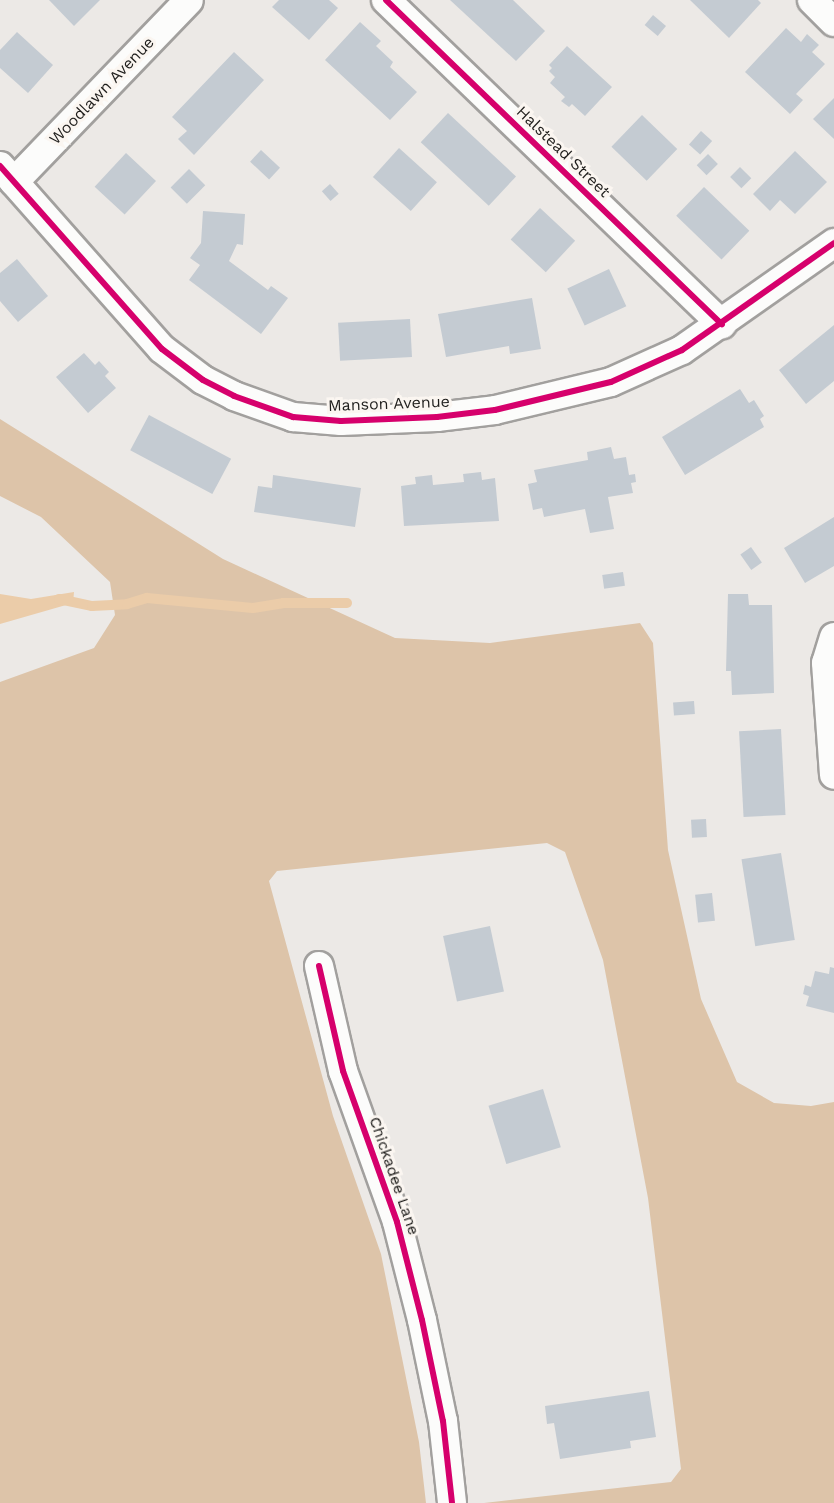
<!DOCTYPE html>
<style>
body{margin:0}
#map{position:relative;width:834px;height:1503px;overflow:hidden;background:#ece9e6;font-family:"Work Sans",sans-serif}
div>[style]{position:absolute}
.forest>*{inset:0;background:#ddc4a9}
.water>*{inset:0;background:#ebcca9}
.stream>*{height:10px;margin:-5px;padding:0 5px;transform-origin:5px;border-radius:5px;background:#ebcca9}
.building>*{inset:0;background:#c4cbd2;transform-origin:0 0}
.roads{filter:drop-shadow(2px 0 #a2a09e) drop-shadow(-2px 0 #a2a09e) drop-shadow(0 2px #a2a09e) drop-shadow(0 -2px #a2a09e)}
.minor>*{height:28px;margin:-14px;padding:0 14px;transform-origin:14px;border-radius:14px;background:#fcfcfb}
.cycleway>*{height:6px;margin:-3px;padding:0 3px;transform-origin:3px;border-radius:3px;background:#d6006c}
span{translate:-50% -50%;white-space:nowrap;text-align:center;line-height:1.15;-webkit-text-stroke:6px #fbf6f1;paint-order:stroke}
.street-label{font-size:16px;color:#1e1d1b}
</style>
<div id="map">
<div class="forest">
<div style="clip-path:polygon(0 419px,223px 559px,395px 638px,490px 643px,640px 623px,653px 643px,668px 850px,701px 999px,737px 1082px,774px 1103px,811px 1106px,834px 1102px,834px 1503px,484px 1503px,671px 1482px,681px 1469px,648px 1198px,603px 960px,565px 852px,547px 843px,277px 871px,269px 881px,333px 1116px,381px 1254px,419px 1442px,426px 1503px,0 1503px,0 682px,94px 648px,115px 615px,110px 582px,41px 517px,0 496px)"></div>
</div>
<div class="water">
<div style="clip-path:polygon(74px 592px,73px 603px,0 624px,0 594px,31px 599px)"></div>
</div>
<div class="stream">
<div style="left:59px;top:599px;width:34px;rotate:12deg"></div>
<div style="left:92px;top:606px;width:35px;rotate:-3deg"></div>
<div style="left:127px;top:604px;width:21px;rotate:-17deg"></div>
<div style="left:147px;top:598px;width:106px;rotate:5.4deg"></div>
<div style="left:253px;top:608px;width:30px;rotate:-9deg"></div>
<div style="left:283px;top:603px;width:64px"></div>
</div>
<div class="building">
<div style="clip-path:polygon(49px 0,100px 0,74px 26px)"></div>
<div style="clip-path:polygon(279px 0,329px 0,338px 8px,309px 40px,272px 7px)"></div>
<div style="clip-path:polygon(450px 0,513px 0,545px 31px,516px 61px)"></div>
<div style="clip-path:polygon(690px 0,758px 0,761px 3px,729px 38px)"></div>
<div style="left:653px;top:15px;width:17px;height:13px;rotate:40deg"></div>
<div style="clip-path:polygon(360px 22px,381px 41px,376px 46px,393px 62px,390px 67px,417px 92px,390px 120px,325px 60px)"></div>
<div style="clip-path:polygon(786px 28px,801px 42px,807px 34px,819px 45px,812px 52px,825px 64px,796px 94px,803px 100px,790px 114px,745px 72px)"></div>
<div style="clip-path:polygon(17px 32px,53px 65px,28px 93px,0 68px,0 50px)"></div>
<div style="clip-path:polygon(567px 46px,612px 87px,585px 116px,572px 104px,569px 107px,561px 101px,565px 97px,550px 83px,555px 77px,549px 71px,552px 68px,549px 65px)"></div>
<div style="clip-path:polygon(234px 52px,264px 80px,194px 155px,178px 139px,187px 131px,172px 117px)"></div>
<div style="clip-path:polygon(834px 98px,834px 139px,813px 119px)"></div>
<div style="left:448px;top:113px;width:93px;height:40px;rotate:43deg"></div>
<div style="left:642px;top:115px;width:49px;height:44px;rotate:44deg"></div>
<div style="left:701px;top:131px;width:15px;height:18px;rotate:42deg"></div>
<div style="left:399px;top:148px;width:51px;height:39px;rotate:42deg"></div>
<div style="left:261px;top:150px;width:26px;height:16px;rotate:43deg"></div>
<div style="clip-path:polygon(795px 151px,827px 182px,795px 214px,780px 200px,770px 211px,753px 194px)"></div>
<div style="left:126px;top:153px;width:41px;height:46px;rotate:43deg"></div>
<div style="left:708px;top:154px;width:14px;height:16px;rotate:45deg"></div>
<div style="left:740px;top:167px;width:16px;height:14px;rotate:45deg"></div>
<div style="left:189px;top:169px;width:23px;height:26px;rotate:45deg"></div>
<div style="left:330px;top:184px;width:13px;height:11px;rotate:48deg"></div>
<div style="left:704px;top:187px;width:63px;height:40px;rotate:44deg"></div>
<div style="left:540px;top:208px;width:48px;height:43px;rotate:43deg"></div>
<div style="clip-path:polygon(203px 211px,245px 214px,243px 245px,237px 244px,229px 261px,268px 290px,271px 286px,288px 298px,261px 334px,189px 280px,200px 265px,190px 258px,201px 243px)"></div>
<div style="clip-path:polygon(17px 259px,48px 296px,18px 322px,0 301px,0 273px)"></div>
<div style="left:609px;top:269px;width:41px;height:46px;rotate:65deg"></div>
<div style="clip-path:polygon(532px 298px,541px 349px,510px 354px,509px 346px,446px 357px,438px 314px)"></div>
<div style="left:410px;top:319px;width:38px;height:72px;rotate:87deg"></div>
<div style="clip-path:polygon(834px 325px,834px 381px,806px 404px,779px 370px)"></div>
<div style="clip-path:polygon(84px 353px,95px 365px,99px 361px,109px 372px,105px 376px,116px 388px,88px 413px,56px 377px)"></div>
<div style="clip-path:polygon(740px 389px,749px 403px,754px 400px,764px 416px,760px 419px,764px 427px,685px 475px,662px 437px)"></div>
<div style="left:149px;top:415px;width:93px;height:40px;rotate:28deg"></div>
<div style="clip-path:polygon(611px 447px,614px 459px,626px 457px,629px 475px,635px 474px,636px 482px,631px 483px,633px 493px,608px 497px,614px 529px,590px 533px,585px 509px,544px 517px,542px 508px,533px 510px,528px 484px,537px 482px,534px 470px,588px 460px,587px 452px)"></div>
<div style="clip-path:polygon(481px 472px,482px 480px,495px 478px,499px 521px,404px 526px,401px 486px,416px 484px,415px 477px,432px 475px,433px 485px,464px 482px,463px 474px)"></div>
<div style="clip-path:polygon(273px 475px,361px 488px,355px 527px,254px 512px,258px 486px,272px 488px)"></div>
<div style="clip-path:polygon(834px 517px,834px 566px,805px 583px,784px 548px)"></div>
<div style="left:751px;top:547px;width:19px;height:13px;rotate:55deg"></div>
<div style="left:623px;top:572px;width:14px;height:21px;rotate:82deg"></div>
<div style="clip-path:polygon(728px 594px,748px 594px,749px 605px,772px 605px,774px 693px,732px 695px,731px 671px,726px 671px)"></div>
<div style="left:694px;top:701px;width:13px;height:21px;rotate:86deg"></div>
<div style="left:781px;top:729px;width:86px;height:42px;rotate:87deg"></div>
<div style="left:706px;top:819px;width:18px;height:15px;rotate:87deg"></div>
<div style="left:781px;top:853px;width:88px;height:40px;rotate:81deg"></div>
<div style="left:712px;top:893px;width:28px;height:17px;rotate:84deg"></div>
<div style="left:490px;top:926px;width:67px;height:48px;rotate:78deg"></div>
<div style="clip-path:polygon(830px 967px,834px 968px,834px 1013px,806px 1006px,809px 996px,803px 994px,805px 985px,811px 987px,815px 971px,829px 974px)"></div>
<div style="left:543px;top:1089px;width:61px;height:57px;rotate:73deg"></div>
<div style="clip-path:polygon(649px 1391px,656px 1437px,630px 1441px,631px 1448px,560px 1459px,554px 1423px,547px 1424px,545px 1406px)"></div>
</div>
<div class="roads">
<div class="minor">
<div style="left:386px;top:0;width:467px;rotate:44deg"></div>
<div style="left:812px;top:0;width:31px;rotate:45deg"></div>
<div style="left:0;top:166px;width:244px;rotate:48.5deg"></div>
<div style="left:162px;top:349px;width:51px;rotate:37.1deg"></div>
<div style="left:203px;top:380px;width:35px;rotate:27deg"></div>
<div style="left:234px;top:396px;width:63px;rotate:19.6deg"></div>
<div style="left:293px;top:417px;width:48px;rotate:4.8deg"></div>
<div style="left:341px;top:421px;width:96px;rotate:-2.4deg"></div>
<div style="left:437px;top:417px;width:58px;rotate:-6.9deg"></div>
<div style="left:495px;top:410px;width:119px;rotate:-13.6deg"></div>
<div style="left:611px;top:382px;width:78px;rotate:-24.3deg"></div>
<div style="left:682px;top:350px;width:186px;rotate:-35.1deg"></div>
<div style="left:14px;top:182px;width:252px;rotate:-46.1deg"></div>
<div style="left:834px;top:637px;width:27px;rotate:107deg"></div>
<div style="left:826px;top:663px;width:112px;rotate:85.9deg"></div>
<div style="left:319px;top:966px;width:108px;rotate:77.1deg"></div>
<div style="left:343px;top:1071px;width:160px;rotate:70.3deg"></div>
<div style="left:397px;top:1222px;width:101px;rotate:75.7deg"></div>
<div style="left:422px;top:1320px;width:103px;rotate:78.3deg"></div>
<div style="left:443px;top:1421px;width:82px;rotate:83.7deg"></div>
</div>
</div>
<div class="cycleway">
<div style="left:386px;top:0;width:467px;rotate:44deg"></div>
<div style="left:0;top:166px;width:244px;rotate:48.5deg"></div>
<div style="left:162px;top:349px;width:51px;rotate:37.1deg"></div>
<div style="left:203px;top:380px;width:35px;rotate:27deg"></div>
<div style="left:234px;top:396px;width:63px;rotate:19.6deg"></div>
<div style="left:293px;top:417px;width:48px;rotate:4.8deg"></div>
<div style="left:341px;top:421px;width:96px;rotate:-2.4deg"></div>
<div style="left:437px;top:417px;width:58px;rotate:-6.9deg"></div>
<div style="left:495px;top:410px;width:119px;rotate:-13.6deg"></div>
<div style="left:611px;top:382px;width:78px;rotate:-24.3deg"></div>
<div style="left:682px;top:350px;width:186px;rotate:-35.1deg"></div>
<div style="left:319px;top:966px;width:108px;rotate:77.1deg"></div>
<div style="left:343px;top:1071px;width:160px;rotate:70.3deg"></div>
<div style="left:397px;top:1222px;width:101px;rotate:75.7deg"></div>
<div style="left:422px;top:1320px;width:103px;rotate:78.3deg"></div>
<div style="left:443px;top:1421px;width:82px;rotate:83.7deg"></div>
</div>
<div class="street-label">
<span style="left:102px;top:91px;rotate:-46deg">Woodlawn Avenue</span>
<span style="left:563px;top:152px;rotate:44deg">Halstead Street</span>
<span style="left:389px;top:404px;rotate:-2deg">Manson Avenue</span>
<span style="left:394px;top:1176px;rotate:71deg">Chickadee Lane</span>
</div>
</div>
